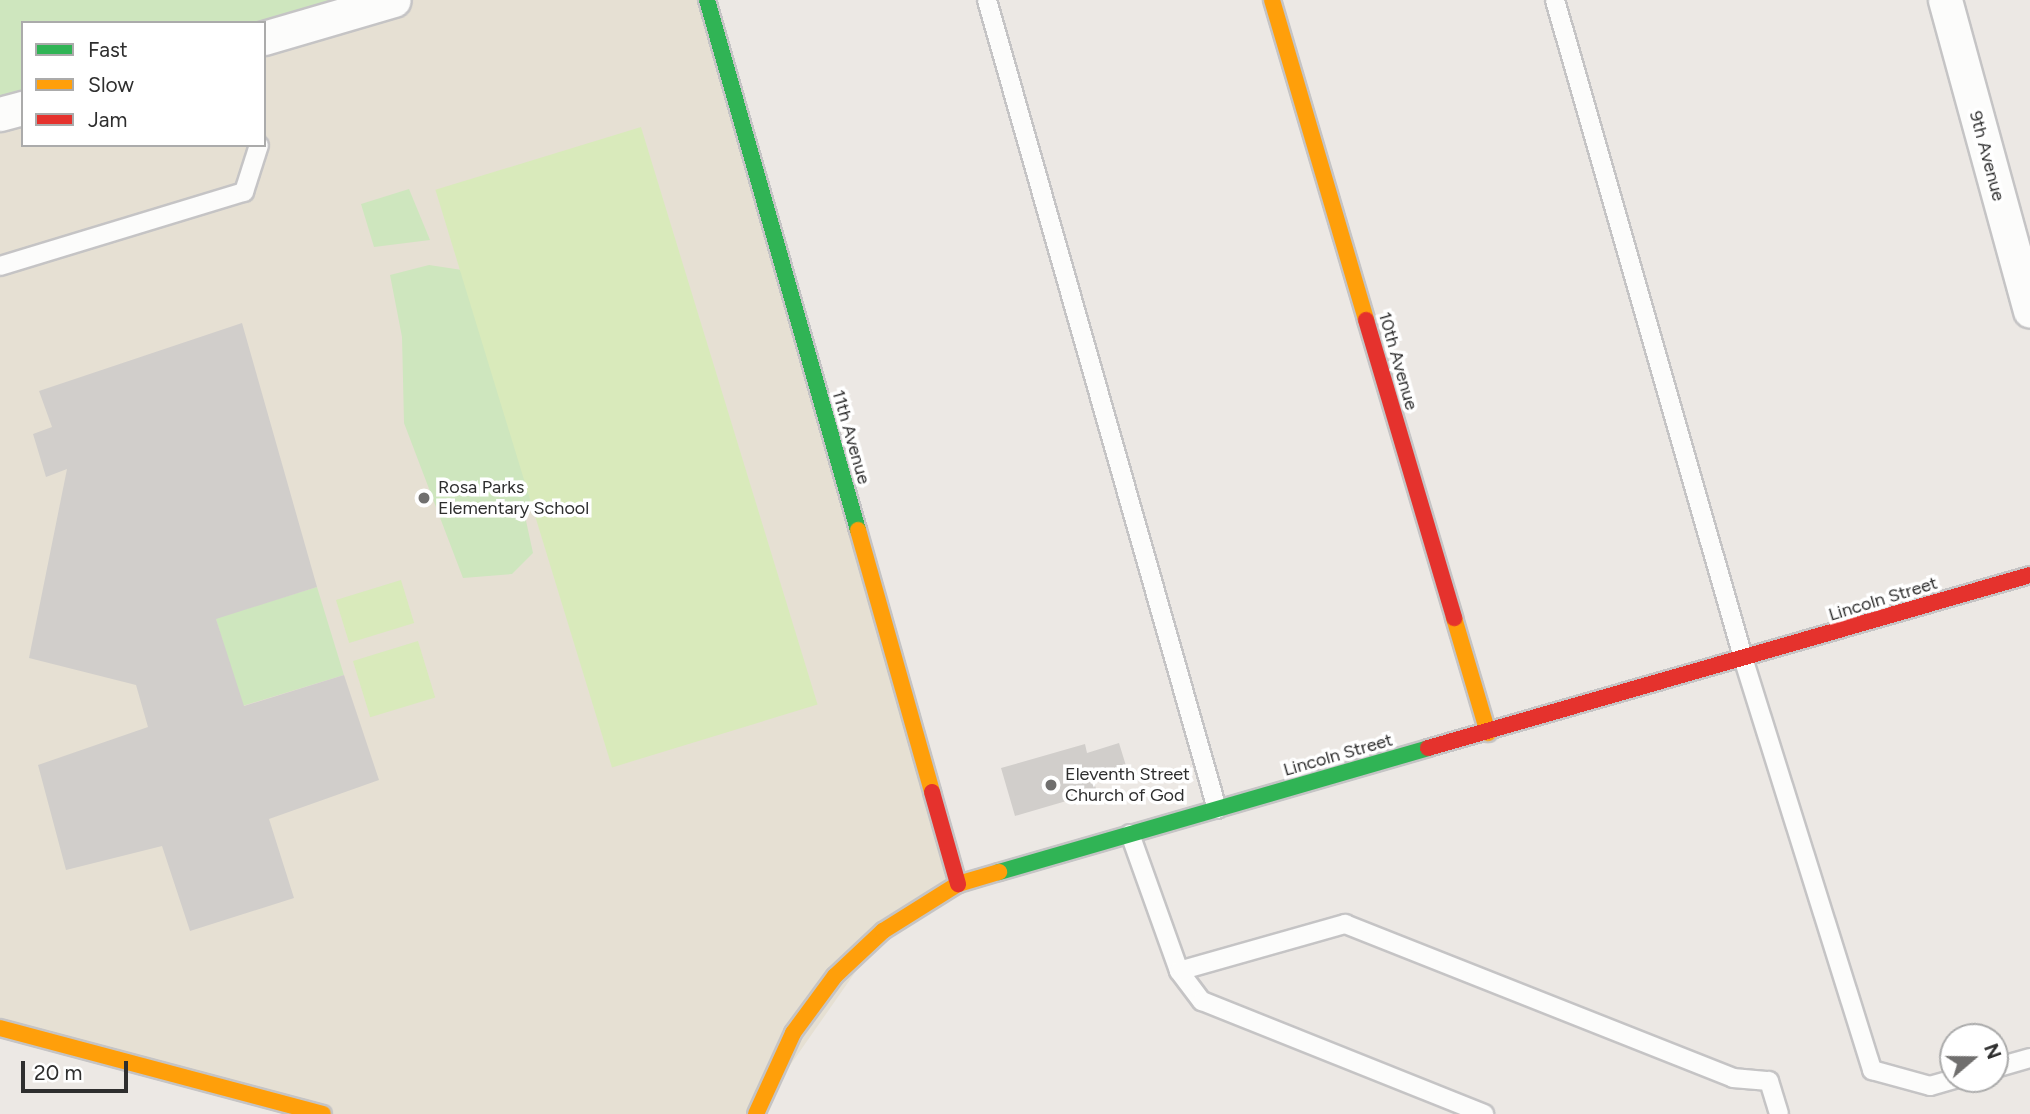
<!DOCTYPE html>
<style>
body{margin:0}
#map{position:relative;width:2030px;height:1114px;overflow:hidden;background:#ece8e4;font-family:Figtree,sans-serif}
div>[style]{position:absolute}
.education>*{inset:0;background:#e6e0d3}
.green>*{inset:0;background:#cee6be;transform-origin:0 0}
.pitch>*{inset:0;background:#d9eabb;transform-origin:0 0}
.building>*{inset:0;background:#d1cecb}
.roads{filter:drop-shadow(2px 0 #c5c4c5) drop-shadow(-2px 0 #c5c4c5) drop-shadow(0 2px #c5c4c5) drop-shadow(0 -2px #c5c4c5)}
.lane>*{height:18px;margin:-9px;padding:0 9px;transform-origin:9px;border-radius:9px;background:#fcfcfb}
.street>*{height:33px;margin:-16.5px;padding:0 16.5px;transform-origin:16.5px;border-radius:16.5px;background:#fcfcfb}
.fast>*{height:16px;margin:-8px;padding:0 8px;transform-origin:8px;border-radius:8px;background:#30b455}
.slow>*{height:16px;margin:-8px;padding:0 8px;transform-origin:8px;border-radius:8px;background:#ff9f0a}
.jam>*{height:16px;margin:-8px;padding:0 8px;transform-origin:8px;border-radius:8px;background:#e5322d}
.dots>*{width:19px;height:19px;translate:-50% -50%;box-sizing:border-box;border:4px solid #fff;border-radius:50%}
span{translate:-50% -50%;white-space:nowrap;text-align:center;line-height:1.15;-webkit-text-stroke:7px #fff;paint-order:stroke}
.street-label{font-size:18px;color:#2e2e2e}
.poi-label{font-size:18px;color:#2e2e2e}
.left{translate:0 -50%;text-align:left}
.legend{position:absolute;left:21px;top:21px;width:245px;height:126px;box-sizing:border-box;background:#fff;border:2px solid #ababab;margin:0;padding:9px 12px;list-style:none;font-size:21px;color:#2e2e2e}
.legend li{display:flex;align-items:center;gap:14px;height:35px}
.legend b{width:35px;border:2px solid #ababab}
.north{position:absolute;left:1939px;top:1023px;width:70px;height:70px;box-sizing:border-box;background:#fff;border:2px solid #ababab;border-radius:50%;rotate:70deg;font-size:19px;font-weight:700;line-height:28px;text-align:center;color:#2e2e2e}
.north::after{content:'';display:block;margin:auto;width:24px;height:32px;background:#706f6e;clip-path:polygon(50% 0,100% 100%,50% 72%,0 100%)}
.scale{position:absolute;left:21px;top:1061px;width:107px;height:32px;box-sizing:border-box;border:4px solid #2e2e2e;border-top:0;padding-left:9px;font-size:21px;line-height:24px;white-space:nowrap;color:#2e2e2e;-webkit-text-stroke:5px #fff;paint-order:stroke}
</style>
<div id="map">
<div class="education">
<div style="clip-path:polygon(394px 0,707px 0,958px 884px,884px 931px,756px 1114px,323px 1114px,0 1028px,0 114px,23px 108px,23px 145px,264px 145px,264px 38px)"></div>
</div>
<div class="green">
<div style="clip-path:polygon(0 0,393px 0,264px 23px,23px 23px,23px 108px,0 114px)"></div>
<div style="clip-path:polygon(409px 189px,430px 240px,374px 247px,361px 204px)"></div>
<div style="clip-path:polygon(429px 265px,462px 270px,547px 474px,525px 516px,533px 553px,512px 574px,463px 578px,404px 423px,402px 337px,390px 275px)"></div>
<div style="left:317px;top:587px;width:92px;height:106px;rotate:73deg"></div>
</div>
<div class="pitch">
<div style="left:641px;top:127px;width:604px;height:215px;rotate:73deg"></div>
<div style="left:401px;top:580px;width:45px;height:68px;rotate:73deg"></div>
<div style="left:418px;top:641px;width:59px;height:68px;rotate:73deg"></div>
</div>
<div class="building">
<div style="clip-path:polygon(242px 323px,317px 587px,216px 619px,244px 706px,344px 675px,379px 780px,269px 819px,294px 898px,190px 931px,162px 846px,66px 870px,38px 765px,148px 727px,136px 685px,29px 658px,67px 469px,46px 477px,33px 434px,52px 427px,39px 391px)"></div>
<div style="clip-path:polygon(1119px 743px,1127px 769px,1093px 779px,1097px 792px,1015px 816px,1001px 768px,1085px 744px,1087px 753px)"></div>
</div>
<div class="roads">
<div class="lane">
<div style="left:987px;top:0;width:841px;rotate:74.13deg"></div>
<div style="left:1555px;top:0;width:687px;rotate:74.04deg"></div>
<div style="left:1744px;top:661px;width:429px;rotate:72.6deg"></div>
<div style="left:1872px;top:1070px;width:60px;rotate:15.4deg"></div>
<div style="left:1930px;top:1086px;width:26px;rotate:-16deg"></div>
<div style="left:0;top:266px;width:255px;rotate:-16.9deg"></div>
<div style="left:244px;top:192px;width:49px;rotate:-72.3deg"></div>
<div style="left:1130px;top:834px;width:145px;rotate:70.3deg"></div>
<div style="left:1179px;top:971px;width:38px;rotate:53deg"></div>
<div style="left:1202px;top:1001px;width:304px;rotate:21.8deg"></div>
<div style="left:1179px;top:971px;width:173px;rotate:-15.8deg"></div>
<div style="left:1345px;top:924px;width:417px;rotate:21.6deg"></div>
<div style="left:1733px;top:1078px;width:36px;rotate:5deg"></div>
<div style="left:1769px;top:1081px;width:34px;rotate:73deg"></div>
<div style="left:1995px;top:1068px;width:36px;rotate:-16deg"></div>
</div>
<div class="street">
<div style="left:1945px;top:0;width:322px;rotate:74.7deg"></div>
<div style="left:264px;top:38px;width:135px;rotate:-16.3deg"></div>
<div style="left:0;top:114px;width:24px;rotate:-15deg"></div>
</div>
<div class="fast">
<div style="left:707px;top:0;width:551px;rotate:74.1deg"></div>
<div style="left:999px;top:872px;width:447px;rotate:-16.1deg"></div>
</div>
<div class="slow">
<div style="left:1272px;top:0;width:334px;rotate:73.6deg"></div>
<div style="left:858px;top:530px;width:272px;rotate:74.2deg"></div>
<div style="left:1454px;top:618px;width:120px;rotate:73.5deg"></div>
<div style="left:0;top:1028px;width:334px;rotate:14.9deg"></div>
<div style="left:756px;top:1114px;width:89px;rotate:-65.4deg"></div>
<div style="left:793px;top:1033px;width:71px;rotate:-53.6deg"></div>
<div style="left:835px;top:976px;width:66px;rotate:-43.2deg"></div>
<div style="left:883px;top:931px;width:89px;rotate:-32.1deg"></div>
<div style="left:958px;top:884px;width:43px;rotate:-16.3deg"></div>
</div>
<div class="jam">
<div style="left:1366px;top:320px;width:311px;rotate:73.5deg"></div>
<div style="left:1428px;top:748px;width:626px;rotate:-16.03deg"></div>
<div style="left:932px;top:792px;width:96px;rotate:74.2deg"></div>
</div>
</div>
<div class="dots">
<div style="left:424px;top:498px;background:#706f6e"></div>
<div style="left:1051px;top:785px;background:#706f6e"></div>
</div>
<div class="street-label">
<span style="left:1987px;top:156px;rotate:75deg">9th Avenue</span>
<span style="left:1398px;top:361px;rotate:74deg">10th Avenue</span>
<span style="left:851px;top:437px;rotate:74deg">11th Avenue</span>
<span style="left:1883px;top:599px;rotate:-17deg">Lincoln Street</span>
<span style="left:1338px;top:755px;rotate:-16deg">Lincoln Street</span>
</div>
<div class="poi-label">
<span class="left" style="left:438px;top:498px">Rosa Parks<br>Elementary School</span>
<span class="left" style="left:1065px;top:785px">Eleventh Street<br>Church of God</span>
</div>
<ul class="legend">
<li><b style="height:9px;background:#30b455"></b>Fast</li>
<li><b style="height:9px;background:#ff9f0a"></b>Slow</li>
<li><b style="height:9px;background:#e5322d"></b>Jam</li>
</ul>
<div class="north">N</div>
<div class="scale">20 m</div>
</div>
